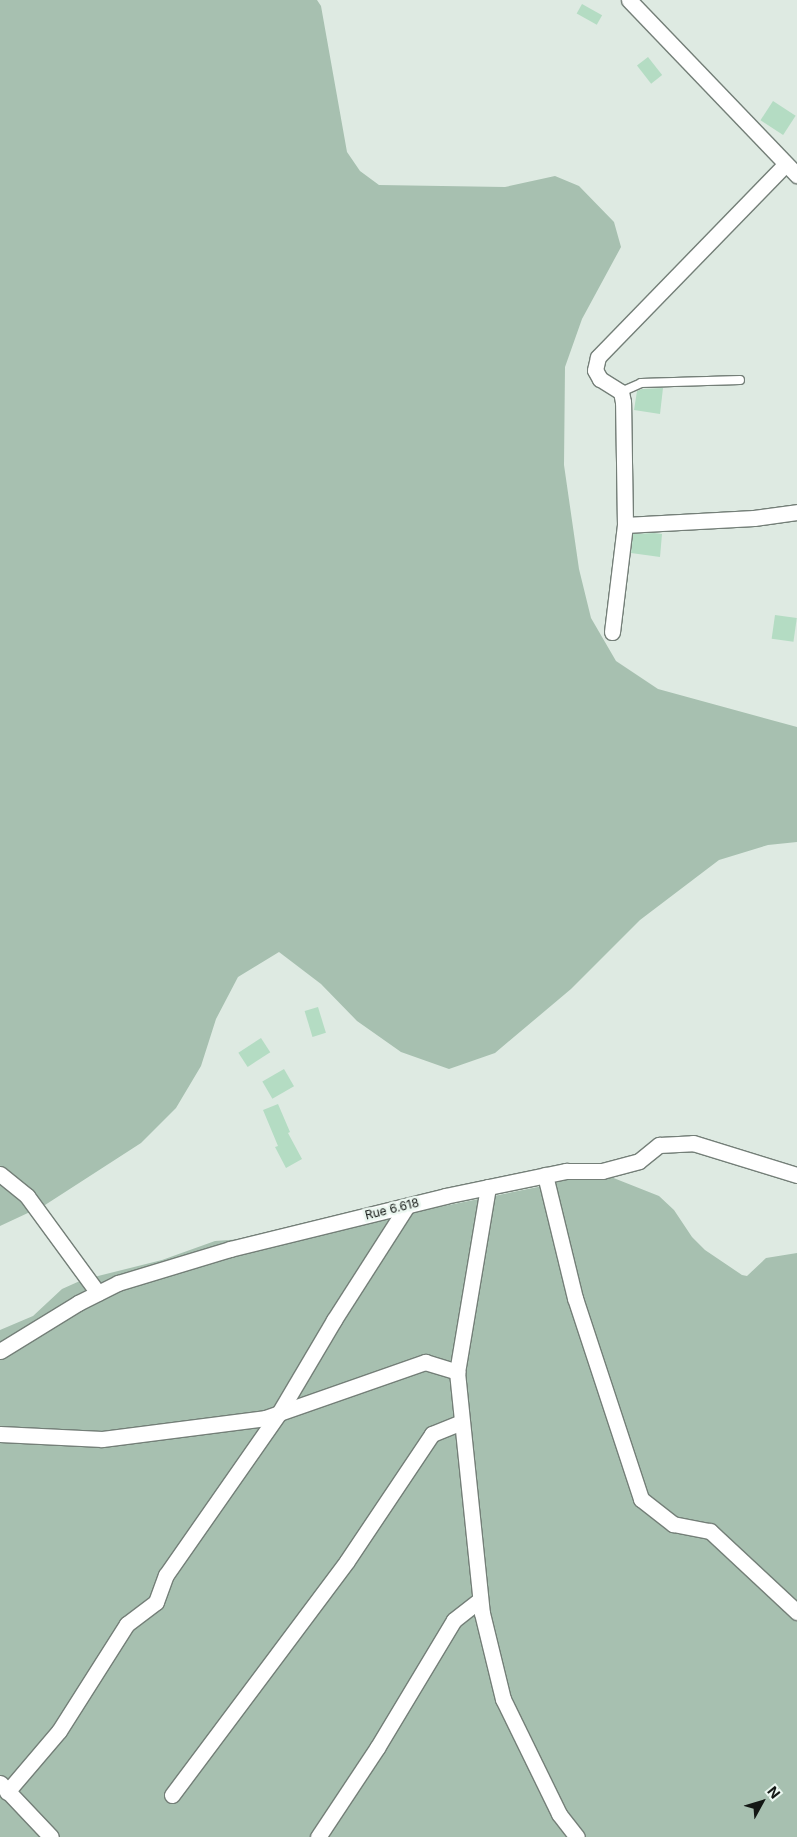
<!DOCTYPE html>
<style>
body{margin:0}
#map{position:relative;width:797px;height:1837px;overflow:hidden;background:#deeae2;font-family:Inter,sans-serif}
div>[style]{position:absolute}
.green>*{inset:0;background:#a7c0b0}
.building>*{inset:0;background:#b4dcc3;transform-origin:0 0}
.roads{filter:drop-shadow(1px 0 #747f78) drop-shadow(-1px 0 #747f78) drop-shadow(0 1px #747f78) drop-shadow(0 -1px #747f78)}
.service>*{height:8px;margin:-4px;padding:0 4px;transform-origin:4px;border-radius:4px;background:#fff}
.minor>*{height:15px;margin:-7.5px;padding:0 7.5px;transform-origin:7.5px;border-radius:7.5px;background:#fff}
span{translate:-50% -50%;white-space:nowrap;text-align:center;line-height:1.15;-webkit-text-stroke:5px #ebf7f0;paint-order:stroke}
.street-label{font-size:12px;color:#131714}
.north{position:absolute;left:737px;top:1777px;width:50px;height:50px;-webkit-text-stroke:4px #ebf7f0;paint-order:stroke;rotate:51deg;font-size:14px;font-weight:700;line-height:20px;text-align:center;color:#131714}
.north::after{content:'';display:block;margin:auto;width:18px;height:22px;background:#131714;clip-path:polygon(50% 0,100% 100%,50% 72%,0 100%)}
</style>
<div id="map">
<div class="green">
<div style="clip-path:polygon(0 0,317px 0,321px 6px,347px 152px,360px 171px,379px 185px,505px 187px,555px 176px,579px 186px,614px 222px,621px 247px,582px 319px,565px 367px,564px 465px,579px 569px,591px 618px,616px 661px,658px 689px,797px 727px,797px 842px,768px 845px,719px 860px,640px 920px,571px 989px,495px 1053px,449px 1069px,401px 1052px,357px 1021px,321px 984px,279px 952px,238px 977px,216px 1019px,201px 1066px,176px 1108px,141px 1143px,45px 1205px,0 1226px)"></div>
<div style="clip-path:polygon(582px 1172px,611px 1177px,659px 1196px,674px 1210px,692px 1237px,705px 1250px,742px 1275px,747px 1276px,766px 1258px,797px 1253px,797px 1837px,0 1837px,0 1330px,33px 1316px,62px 1289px,82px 1280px,162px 1260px,215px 1241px,257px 1238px,439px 1207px,548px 1185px,558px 1179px)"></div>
</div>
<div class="building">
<div style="left:582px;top:4px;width:23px;height:11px;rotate:29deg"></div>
<div style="left:648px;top:57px;width:23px;height:14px;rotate:52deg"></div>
<div style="left:773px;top:101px;width:27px;height:23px;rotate:33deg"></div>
<div style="clip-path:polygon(663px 388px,660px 414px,634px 410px,637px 391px,642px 389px)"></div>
<div style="clip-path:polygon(654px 533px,662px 534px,660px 557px,631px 553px,633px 534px)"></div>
<div style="left:775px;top:615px;width:22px;height:24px;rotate:8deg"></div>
<div style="left:318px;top:1007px;width:27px;height:14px;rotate:73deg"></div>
<div style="left:261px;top:1038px;width:17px;height:27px;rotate:57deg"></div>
<div style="left:284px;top:1069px;width:20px;height:25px;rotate:60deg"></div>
<div style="clip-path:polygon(278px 1104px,290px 1132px,288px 1133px,302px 1159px,286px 1168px,275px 1147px,278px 1146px,263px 1110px)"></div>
</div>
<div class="roads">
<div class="service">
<div style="left:621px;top:392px;width:22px;rotate:-24deg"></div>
<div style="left:641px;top:383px;width:99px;rotate:-1.7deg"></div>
</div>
<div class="minor">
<div style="left:629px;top:0;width:243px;rotate:46.2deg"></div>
<div style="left:625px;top:525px;width:129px;rotate:-3.1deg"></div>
<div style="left:754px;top:518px;width:43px;rotate:-7.9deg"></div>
<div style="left:612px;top:632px;width:108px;rotate:-83.1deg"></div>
<div style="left:625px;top:525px;width:123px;rotate:-90.9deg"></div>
<div style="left:623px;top:402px;width:10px;rotate:-101deg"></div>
<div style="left:621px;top:392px;width:25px;rotate:-148deg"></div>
<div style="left:600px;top:379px;width:10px;rotate:-119deg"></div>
<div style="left:595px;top:370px;width:13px;rotate:-77deg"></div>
<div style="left:598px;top:357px;width:269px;rotate:-45.8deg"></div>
<div style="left:0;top:1174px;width:35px;rotate:39deg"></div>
<div style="left:27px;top:1196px;width:120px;rotate:53.8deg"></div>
<div style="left:545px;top:1175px;width:127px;rotate:76.3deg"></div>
<div style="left:575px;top:1298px;width:212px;rotate:71.8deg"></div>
<div style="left:641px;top:1499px;width:41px;rotate:38deg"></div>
<div style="left:673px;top:1524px;width:38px;rotate:11deg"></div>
<div style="left:710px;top:1531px;width:119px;rotate:43deg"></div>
<div style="left:488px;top:1187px;width:188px;rotate:99.5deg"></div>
<div style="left:457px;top:1372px;width:242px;rotate:84.1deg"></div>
<div style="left:482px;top:1613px;width:89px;rotate:76.3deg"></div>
<div style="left:503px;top:1699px;width:128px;rotate:64deg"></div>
<div style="left:559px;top:1814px;width:29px;rotate:52deg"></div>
<div style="left:0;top:1351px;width:92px;rotate:-31.6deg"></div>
<div style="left:78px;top:1303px;width:45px;rotate:-26.6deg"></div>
<div style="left:118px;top:1283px;width:117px;rotate:-16.9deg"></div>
<div style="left:230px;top:1249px;width:221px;rotate:-13.8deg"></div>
<div style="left:445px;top:1196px;width:124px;rotate:-11.7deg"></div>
<div style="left:566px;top:1171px;width:36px"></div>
<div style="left:602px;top:1171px;width:38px;rotate:-15deg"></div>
<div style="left:639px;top:1161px;width:26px;rotate:-39deg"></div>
<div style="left:659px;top:1145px;width:34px;rotate:-3deg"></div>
<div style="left:693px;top:1143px;width:109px;rotate:17.1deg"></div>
<div style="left:0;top:1434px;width:102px;rotate:2.8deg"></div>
<div style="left:102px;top:1439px;width:164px;rotate:-7.3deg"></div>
<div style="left:265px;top:1418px;width:170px;rotate:-19.3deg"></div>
<div style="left:425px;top:1362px;width:34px;rotate:17deg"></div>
<div style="left:0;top:1783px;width:74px;rotate:46.6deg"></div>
<div style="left:7px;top:1792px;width:80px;rotate:-49.6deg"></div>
<div style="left:59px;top:1731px;width:127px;rotate:-57.6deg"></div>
<div style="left:127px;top:1624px;width:36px;rotate:-37deg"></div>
<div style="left:156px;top:1602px;width:29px;rotate:-70deg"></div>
<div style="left:166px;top:1575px;width:198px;rotate:-55.1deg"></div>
<div style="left:279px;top:1413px;width:108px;rotate:-59.4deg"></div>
<div style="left:334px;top:1320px;width:135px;rotate:-57.4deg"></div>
<div style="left:172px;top:1795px;width:292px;rotate:-53.2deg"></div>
<div style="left:347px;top:1561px;width:153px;rotate:-56.2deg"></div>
<div style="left:432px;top:1434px;width:32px;rotate:-22deg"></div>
<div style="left:318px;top:1837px;width:107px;rotate:-56.5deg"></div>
<div style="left:377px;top:1748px;width:149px;rotate:-59deg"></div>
<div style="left:454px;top:1620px;width:33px;rotate:-38deg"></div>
</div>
</div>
<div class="street-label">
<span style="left:392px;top:1209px;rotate:-14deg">Rue 6.618</span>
</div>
<div class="north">N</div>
</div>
